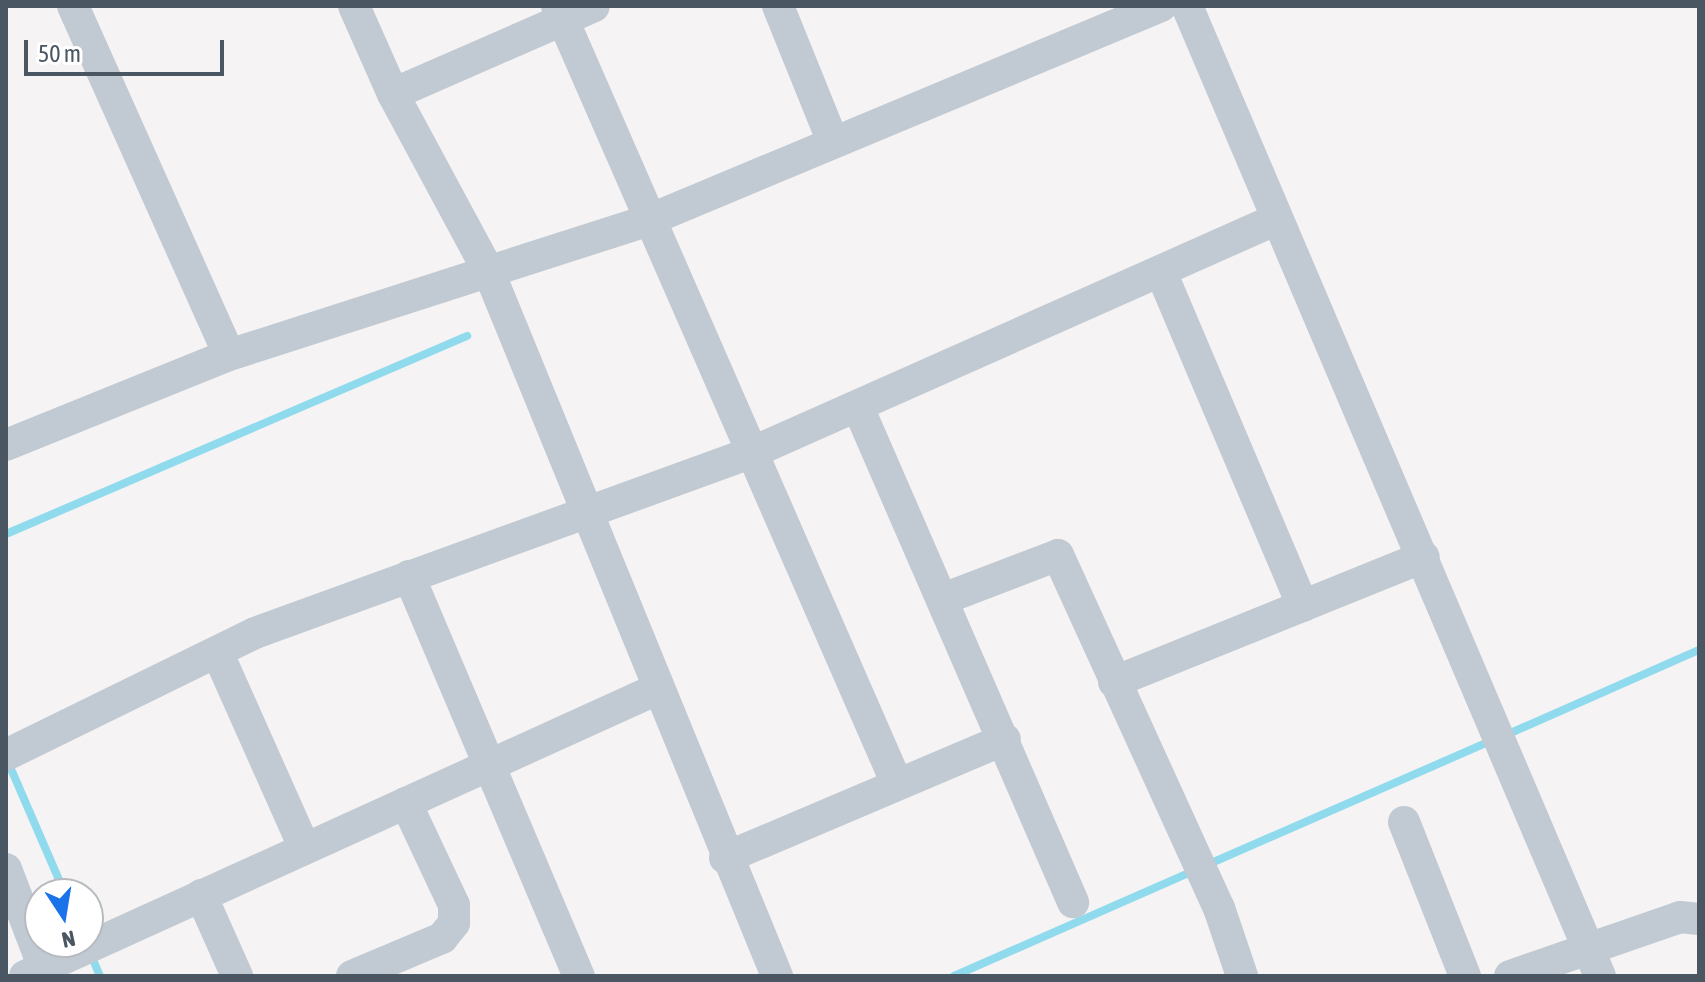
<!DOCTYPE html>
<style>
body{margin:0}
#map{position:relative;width:1705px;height:982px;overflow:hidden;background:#f5f3f3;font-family:"Asap Condensed",sans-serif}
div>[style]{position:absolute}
.stream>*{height:8px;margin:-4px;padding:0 4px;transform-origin:4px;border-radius:4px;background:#90daee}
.minor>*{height:32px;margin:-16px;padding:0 16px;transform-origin:16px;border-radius:16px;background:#c1cad2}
span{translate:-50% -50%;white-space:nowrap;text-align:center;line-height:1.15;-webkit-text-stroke:6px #fff;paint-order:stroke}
.frame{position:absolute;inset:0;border:8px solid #4a5661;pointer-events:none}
.north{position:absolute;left:24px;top:878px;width:80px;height:80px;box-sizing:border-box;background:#fff;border:2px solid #b7bbc0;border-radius:50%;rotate:168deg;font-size:22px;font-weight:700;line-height:32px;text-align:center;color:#4a5661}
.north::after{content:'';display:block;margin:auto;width:28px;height:36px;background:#1a73e8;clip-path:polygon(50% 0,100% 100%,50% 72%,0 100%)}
.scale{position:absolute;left:24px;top:40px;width:200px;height:36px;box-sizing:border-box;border:4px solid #4a5661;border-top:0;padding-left:10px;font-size:24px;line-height:28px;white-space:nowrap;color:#4a5661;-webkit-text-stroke:6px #fff;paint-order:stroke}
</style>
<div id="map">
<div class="stream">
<div style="left:6px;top:534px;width:502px;rotate:-23.24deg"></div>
<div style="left:1506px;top:735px;width:211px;rotate:-23.8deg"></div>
<div style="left:8px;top:762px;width:144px;rotate:66.6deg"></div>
<div style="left:1209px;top:864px;width:310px;rotate:-23.6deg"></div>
<div style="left:91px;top:955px;width:23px;rotate:67deg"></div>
<div style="left:954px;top:976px;width:264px;rotate:-23.7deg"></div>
</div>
<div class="minor">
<div style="left:73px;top:6px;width:382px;rotate:65.9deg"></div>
<div style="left:354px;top:6px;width:96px;rotate:66.1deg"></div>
<div style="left:393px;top:94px;width:202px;rotate:61.7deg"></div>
<div style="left:489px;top:272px;width:761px;rotate:67.75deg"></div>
<div style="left:557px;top:6px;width:849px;rotate:66.39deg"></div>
<div style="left:778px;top:6px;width:147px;rotate:68deg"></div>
<div style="left:1187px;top:6px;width:1054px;rotate:66.94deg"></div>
<div style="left:393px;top:94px;width:219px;rotate:-23.6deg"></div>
<div style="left:1161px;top:272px;width:363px;rotate:67deg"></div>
<div style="left:858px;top:407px;width:540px;rotate:66.52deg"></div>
<div style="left:6px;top:445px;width:240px;rotate:-22deg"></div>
<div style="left:229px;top:355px;width:441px;rotate:-17.8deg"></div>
<div style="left:649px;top:220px;width:555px;rotate:-22.68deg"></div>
<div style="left:409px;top:576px;width:435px;rotate:67deg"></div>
<div style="left:943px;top:599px;width:123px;rotate:-20.9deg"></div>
<div style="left:1058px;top:555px;width:388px;rotate:65.5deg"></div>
<div style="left:1219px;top:908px;width:72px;rotate:71.3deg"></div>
<div style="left:219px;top:656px;width:207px;rotate:66deg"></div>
<div style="left:1114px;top:682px;width:334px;rotate:-22deg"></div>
<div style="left:6px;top:755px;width:277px;rotate:-26.1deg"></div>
<div style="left:255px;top:633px;width:530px;rotate:-19.97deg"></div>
<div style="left:753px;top:452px;width:573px;rotate:-23.97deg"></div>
<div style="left:1404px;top:822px;width:166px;rotate:68.4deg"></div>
<div style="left:725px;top:858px;width:304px;rotate:-23deg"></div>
<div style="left:6px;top:869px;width:115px;rotate:69deg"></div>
<div style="left:201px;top:895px;width:89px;rotate:66deg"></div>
<div style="left:25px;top:976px;width:694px;rotate:-24.42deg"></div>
<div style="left:352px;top:976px;width:98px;rotate:-22.9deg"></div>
<div style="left:442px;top:938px;width:19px;rotate:-51deg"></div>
<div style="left:454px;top:923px;width:18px;rotate:-90deg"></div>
<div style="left:454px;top:905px;width:113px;rotate:-115.2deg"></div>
<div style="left:1510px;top:976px;width:180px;rotate:-19.1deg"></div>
<div style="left:1680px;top:917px;width:19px;rotate:6deg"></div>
</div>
<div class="frame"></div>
<div class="north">N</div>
<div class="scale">50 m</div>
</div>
